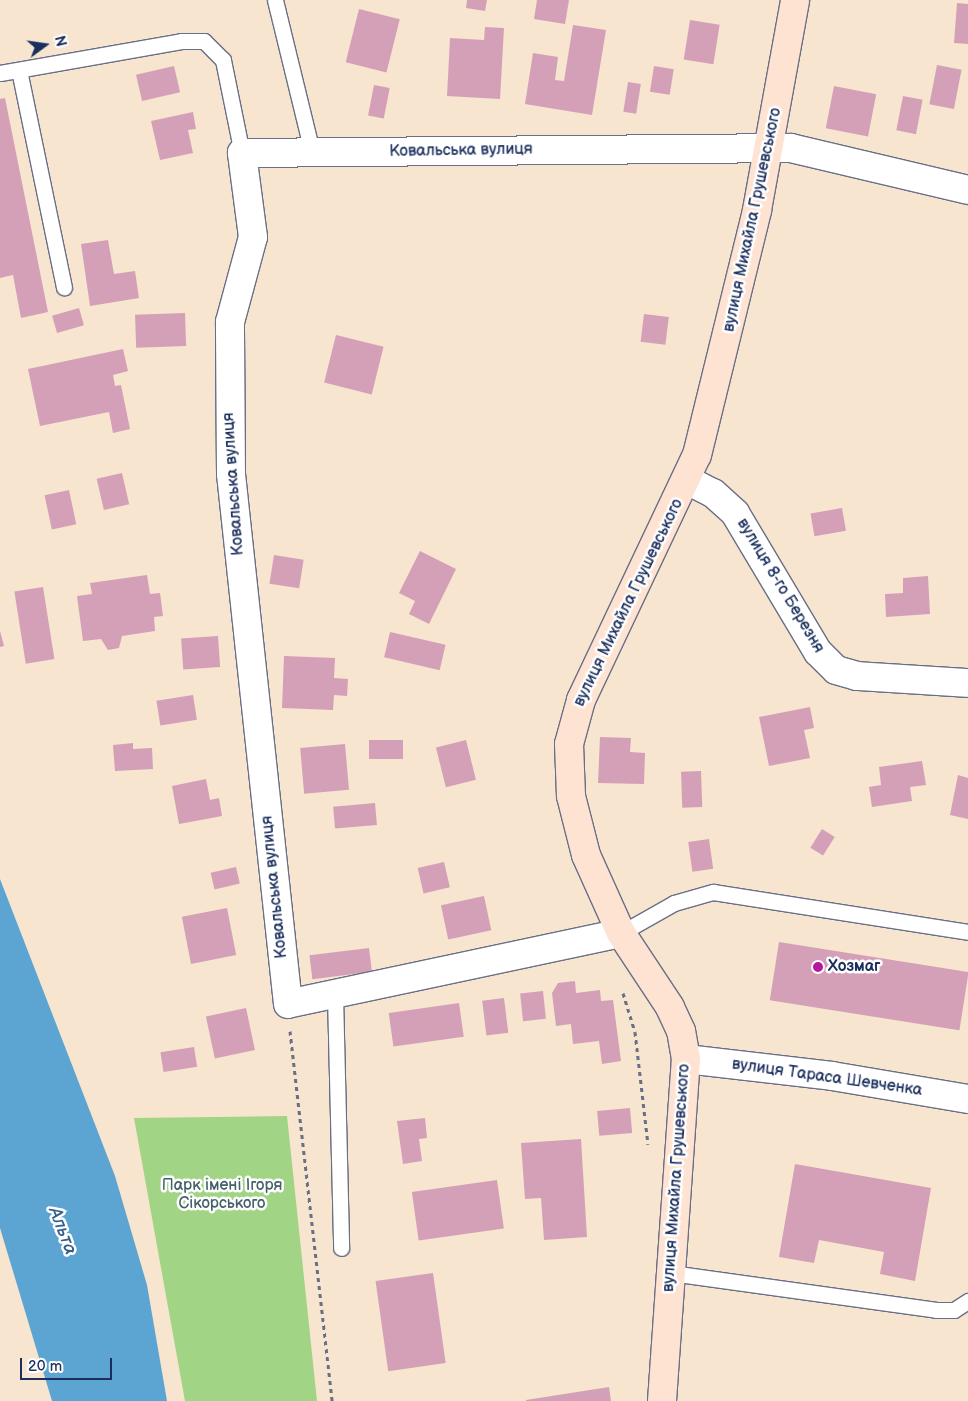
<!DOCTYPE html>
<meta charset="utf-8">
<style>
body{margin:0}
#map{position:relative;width:968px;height:1401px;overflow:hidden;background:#f7e5cf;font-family:"Balsamiq Sans",sans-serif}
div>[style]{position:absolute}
.green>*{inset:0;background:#a1d484}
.water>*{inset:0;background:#5ca5d3}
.building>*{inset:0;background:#d4a0b8;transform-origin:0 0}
.path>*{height:3px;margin-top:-1.5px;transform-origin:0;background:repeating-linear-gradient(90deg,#686f86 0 4px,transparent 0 8px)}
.roads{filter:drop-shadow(1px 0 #686f86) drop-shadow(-1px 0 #686f86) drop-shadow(0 1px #686f86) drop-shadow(0 -1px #686f86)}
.service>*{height:15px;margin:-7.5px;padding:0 7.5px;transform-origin:7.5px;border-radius:7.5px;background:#fff}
.minor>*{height:28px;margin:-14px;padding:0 14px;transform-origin:14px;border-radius:14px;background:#fff}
.secondary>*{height:28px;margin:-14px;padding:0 14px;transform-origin:14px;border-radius:14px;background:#fee3d2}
.dots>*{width:14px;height:14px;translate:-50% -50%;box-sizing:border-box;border:2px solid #fff;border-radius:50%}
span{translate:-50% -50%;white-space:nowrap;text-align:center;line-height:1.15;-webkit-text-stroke:5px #fff;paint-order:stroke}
.street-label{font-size:16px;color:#1b2f5e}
.poi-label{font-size:16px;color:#1b2f5e;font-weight:700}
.left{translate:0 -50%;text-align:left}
.park-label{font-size:16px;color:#436169}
.water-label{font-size:18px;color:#355e8d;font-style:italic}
.north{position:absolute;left:20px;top:20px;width:50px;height:50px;-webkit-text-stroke:4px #fff;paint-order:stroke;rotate:76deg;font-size:14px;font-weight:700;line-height:20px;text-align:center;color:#1b2f5e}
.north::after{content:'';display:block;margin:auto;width:18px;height:22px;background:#1b2f5e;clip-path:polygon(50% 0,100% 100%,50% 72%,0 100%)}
.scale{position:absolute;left:20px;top:1358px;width:92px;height:22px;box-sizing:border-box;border:2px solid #1b2f5e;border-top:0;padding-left:6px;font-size:15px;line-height:18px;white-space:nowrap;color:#1b2f5e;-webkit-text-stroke:4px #fff;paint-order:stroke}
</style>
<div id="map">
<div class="green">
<div style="clip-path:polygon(287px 1116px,317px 1401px,185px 1401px,134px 1118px)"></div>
</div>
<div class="water">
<div style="clip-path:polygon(0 879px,115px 1176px,147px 1285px,167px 1401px,52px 1401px,0 1228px)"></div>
</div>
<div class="building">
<div style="clip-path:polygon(467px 0,487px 0,485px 11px,466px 8px)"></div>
<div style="clip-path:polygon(537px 0,569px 0,565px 24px,534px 19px)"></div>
<div style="clip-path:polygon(957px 3px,968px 4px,968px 44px,954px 43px)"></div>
<div style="left:359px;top:9px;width:42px;height:55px;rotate:14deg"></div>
<div style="left:690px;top:20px;width:30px;height:40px;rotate:9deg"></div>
<div style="clip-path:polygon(573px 25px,606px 30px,592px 115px,525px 104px,533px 53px,558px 57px,555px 80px,564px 81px)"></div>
<div style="clip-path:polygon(485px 27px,504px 28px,500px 99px,447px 96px,450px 38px,484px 40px)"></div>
<div style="left:937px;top:65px;width:25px;height:40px;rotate:11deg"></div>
<div style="left:174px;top:66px;width:27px;height:39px;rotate:77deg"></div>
<div style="left:654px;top:66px;width:20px;height:26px;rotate:9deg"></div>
<div style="left:628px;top:82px;width:13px;height:30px;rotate:9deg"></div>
<div style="left:374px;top:85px;width:16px;height:31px;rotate:11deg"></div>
<div style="left:834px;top:86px;width:43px;height:43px;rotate:11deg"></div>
<div style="left:903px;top:96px;width:20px;height:35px;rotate:11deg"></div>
<div style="clip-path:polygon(5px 98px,48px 312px,21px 318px,13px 275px,0 278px,0 99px)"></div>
<div style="clip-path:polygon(193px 112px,196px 129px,188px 130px,193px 153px,160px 160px,151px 121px)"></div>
<div style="clip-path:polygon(108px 240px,114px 274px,135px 271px,139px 298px,90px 306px,81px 244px)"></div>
<div style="left:79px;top:308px;width:18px;height:28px;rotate:74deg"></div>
<div style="left:185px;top:313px;width:33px;height:50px;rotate:88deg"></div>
<div style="left:644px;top:314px;width:25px;height:28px;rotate:7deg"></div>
<div style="left:336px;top:335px;width:49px;height:49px;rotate:14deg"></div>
<div style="clip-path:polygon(123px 349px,128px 371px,113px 375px,115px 386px,121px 385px,130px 429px,113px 433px,109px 412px,40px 426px,28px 369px)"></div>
<div style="left:122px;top:473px;width:32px;height:26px;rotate:77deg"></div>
<div style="left:69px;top:490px;width:35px;height:25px;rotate:78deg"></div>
<div style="left:842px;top:508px;width:23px;height:32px;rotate:80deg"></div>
<div style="clip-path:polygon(420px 551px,456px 569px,429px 624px,409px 614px,415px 601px,399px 593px)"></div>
<div style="left:274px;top:555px;width:30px;height:29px;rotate:9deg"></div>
<div style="clip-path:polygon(147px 575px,150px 594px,160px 593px,163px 616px,154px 617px,155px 631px,122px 636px,119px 648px,108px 650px,101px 639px,83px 641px,77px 596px,92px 594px,90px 583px)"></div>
<div style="clip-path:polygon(928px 576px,930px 614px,886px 617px,885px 594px,903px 593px,903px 578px)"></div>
<div style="left:43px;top:587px;width:73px;height:29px;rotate:81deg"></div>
<div style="clip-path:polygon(0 631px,4px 646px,0 647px)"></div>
<div style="left:390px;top:632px;width:57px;height:26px;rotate:13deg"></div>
<div style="left:218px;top:636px;width:31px;height:37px;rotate:86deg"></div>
<div style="clip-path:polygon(284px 656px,335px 658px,334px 678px,348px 679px,347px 696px,334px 695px,333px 710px,282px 708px)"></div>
<div style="left:193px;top:695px;width:25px;height:37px;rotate:81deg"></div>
<div style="clip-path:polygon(810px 707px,814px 728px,804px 730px,810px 758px,769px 766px,759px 717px)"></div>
<div style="clip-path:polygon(600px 737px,631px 738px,630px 752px,645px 753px,644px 784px,598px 783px)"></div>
<div style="left:369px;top:740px;width:34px;height:19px"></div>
<div style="left:466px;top:740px;width:41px;height:31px;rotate:76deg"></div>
<div style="clip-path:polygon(133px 743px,133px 749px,152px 748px,153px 769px,115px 771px,113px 745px)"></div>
<div style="left:345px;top:744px;width:46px;height:45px;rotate:85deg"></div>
<div style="clip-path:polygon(922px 761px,926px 785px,910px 787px,912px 801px,872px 807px,869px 787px,881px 785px,879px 767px)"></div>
<div style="left:701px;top:771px;width:36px;height:20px;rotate:88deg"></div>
<div style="clip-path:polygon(958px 775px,968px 778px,968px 819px,950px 815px)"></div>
<div style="clip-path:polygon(206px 779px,210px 800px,219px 798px,222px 816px,179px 824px,172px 786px)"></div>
<div style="left:375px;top:803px;width:22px;height:42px;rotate:85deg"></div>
<div style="left:822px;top:829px;width:15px;height:22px;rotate:32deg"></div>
<div style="left:709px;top:839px;width:30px;height:21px;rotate:82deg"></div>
<div style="left:444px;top:862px;width:26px;height:27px;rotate:77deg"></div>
<div style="left:236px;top:867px;width:17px;height:26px;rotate:77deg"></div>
<div style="left:484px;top:896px;width:35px;height:44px;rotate:78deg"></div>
<div style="left:227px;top:908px;width:48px;height:46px;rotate:79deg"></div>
<div style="left:779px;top:942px;width:192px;height:59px;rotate:9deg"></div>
<div style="left:369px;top:948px;width:24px;height:60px;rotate:83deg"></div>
<div style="clip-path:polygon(575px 981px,576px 993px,600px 990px,601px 1001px,613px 1000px,621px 1061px,602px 1064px,599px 1041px,573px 1044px,571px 1024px,556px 1026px,552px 993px,558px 983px)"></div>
<div style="left:543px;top:991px;width:28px;height:23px;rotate:84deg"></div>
<div style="left:504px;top:998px;width:35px;height:22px;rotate:83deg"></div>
<div style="left:459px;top:1003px;width:34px;height:71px;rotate:82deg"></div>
<div style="left:246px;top:1008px;width:43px;height:41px;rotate:78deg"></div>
<div style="left:194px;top:1047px;width:20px;height:34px;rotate:81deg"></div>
<div style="left:630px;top:1108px;width:25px;height:33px;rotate:85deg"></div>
<div style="clip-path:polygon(425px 1118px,427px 1138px,419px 1139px,422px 1161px,403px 1164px,397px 1121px)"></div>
<div style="clip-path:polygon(581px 1139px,587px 1237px,544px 1240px,541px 1198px,525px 1199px,521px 1143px)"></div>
<div style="clip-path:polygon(795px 1164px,931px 1188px,915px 1281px,880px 1274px,884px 1252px,819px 1240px,814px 1263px,779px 1257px)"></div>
<div style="left:497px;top:1180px;width:49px;height:86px;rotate:82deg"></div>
<div style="left:433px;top:1273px;width:91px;height:58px;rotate:82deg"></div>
<div style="clip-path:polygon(609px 1387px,611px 1401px,526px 1401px,526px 1400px)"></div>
</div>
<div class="path">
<div style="left:623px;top:993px;width:41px;rotate:72.9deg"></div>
<div style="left:635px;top:1032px;width:113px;rotate:83.4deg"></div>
<div style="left:290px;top:1031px;width:372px;rotate:83.5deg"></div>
</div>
<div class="roads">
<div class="service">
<div style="left:275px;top:0;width:156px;rotate:76.3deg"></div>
<div style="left:19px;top:70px;width:222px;rotate:78.3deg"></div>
<div style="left:0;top:73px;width:184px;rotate:-10deg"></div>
<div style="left:181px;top:41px;width:23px"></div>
<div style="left:204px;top:41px;width:27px;rotate:45deg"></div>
<div style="left:223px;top:60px;width:95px;rotate:78.5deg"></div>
<div style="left:621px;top:933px;width:61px;rotate:-29.5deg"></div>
<div style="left:674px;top:903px;width:41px;rotate:-15.8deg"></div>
<div style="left:713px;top:892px;width:258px;rotate:8.9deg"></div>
<div style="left:335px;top:995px;width:253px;rotate:88.6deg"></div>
<div style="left:671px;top:1273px;width:268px;rotate:7.9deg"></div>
<div style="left:936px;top:1310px;width:18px"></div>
<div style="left:954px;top:1310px;width:17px;rotate:-33deg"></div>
</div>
<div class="minor">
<div style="left:687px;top:480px;width:29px;rotate:27deg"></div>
<div style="left:713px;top:493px;width:30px;rotate:42deg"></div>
<div style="left:735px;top:513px;width:162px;rotate:59.2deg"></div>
<div style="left:818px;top:652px;width:25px;rotate:45deg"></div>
<div style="left:836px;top:670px;width:22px;rotate:16deg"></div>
<div style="left:857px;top:676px;width:111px;rotate:3.6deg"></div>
<div style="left:621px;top:933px;width:340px;rotate:168deg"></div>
<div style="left:288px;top:1004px;width:533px;rotate:-96.14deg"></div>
<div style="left:231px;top:474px;width:152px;rotate:-90.4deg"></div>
<div style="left:230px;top:322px;width:88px;rotate:-74.9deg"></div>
<div style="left:253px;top:237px;width:85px;rotate:-97.5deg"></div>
<div style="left:242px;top:153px;width:549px;rotate:-0.52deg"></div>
<div style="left:791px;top:148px;width:182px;rotate:13.3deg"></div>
<div style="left:686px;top:1059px;width:147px;rotate:6.6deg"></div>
<div style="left:832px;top:1076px;width:138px;rotate:9.6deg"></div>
</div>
<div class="secondary">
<div style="left:662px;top:1401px;width:343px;rotate:-86deg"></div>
<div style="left:686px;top:1059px;width:28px;rotate:-100deg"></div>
<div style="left:681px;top:1031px;width:26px;rotate:-115deg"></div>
<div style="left:670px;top:1007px;width:89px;rotate:-123.5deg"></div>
<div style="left:621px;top:933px;width:85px;rotate:-114.2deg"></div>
<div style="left:586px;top:855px;width:61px;rotate:-104.3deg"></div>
<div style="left:571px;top:796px;width:52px;rotate:-92.2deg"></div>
<div style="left:569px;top:744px;width:46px;rotate:-74.7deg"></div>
<div style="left:581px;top:700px;width:271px;rotate:-64.7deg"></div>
<div style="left:697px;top:455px;width:252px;rotate:-76.2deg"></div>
<div style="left:757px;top:210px;width:213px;rotate:-79.7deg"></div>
</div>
</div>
<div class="dots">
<div style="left:818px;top:967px;background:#b5179e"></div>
</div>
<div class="street-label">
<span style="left:461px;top:151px;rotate:-1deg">Ковальська вулиця</span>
<span style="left:753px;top:220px;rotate:-78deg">вулиця Михайла Грушевського</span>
<span style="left:234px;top:484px;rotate:-94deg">Ковальська вулиця</span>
<span style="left:780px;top:586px;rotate:59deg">вулиця 8-го Березня</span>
<span style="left:629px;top:603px;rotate:-64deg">вулиця Михайла Грушевського</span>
<span style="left:275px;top:887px;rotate:-96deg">Ковальська вулиця</span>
<span style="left:827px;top:1078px;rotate:8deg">вулиця Тараса Шевченка</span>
<span style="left:677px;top:1178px;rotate:-86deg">вулиця Михайла Грушевського</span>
</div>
<div class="poi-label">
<span class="left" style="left:828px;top:967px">Хозмаг</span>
</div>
<div class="park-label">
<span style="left:222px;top:1195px">Парк імені Ігоря<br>Сікорського</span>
</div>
<div class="water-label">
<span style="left:62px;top:1231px;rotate:69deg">Альта</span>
</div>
<div class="north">N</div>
<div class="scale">20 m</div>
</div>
